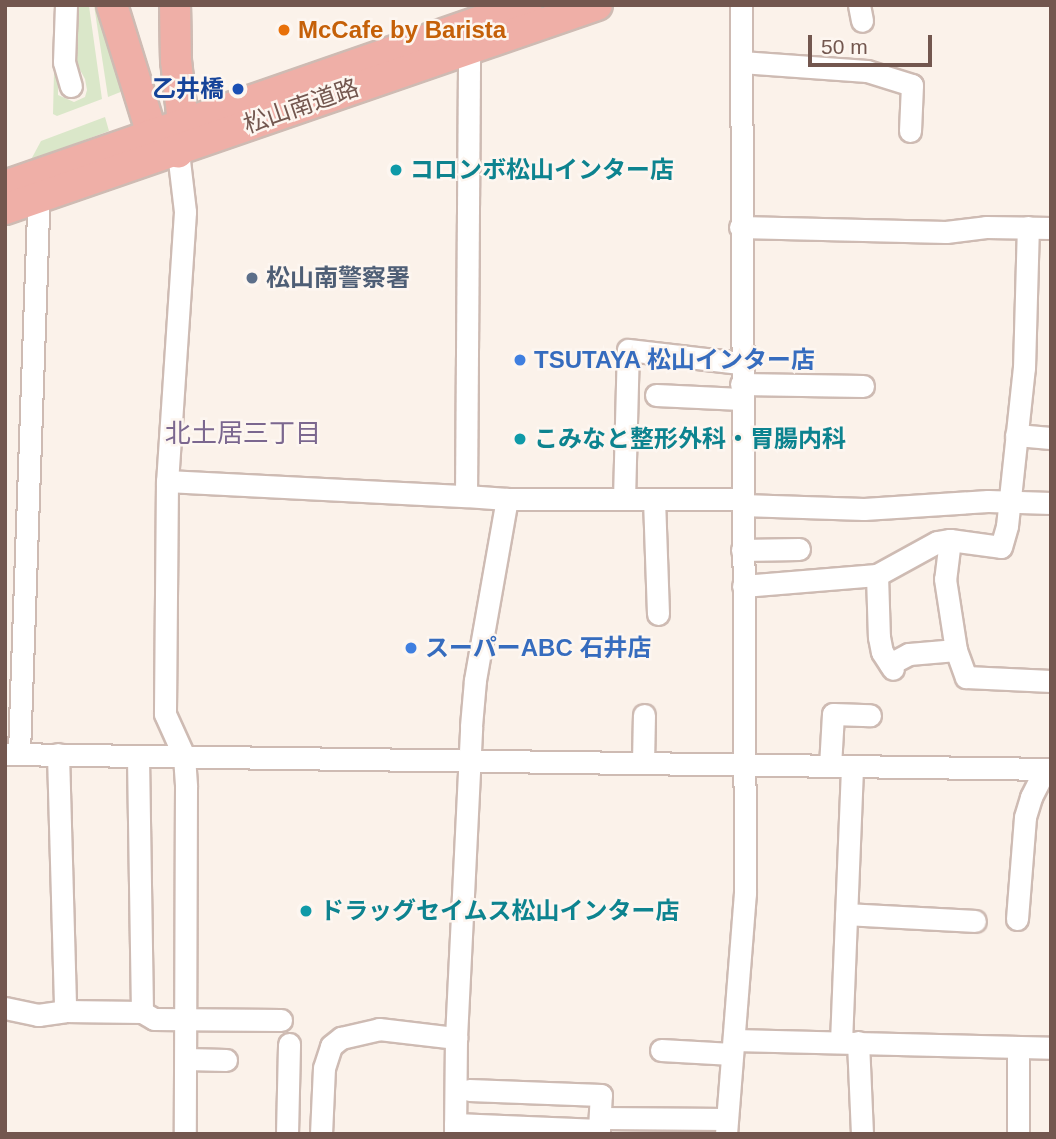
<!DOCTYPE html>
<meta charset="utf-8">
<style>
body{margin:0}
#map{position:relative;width:1056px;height:1139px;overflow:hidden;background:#fbf2ea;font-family:Helvetica,"Noto Sans JP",sans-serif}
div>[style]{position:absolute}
.green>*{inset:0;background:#dae7c9}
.roads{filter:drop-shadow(2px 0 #cebbb3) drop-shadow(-2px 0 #cebbb3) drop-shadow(0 2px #cebbb3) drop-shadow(0 -2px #cebbb3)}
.minor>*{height:21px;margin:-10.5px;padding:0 10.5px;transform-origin:10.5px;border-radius:10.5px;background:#fff}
.highway>*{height:30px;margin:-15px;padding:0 15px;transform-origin:15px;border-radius:15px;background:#efafa7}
.dots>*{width:19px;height:19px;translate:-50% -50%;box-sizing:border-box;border:4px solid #fdf6f0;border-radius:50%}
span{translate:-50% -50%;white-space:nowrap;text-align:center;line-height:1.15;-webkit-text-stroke:5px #fdf6f0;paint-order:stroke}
.food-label{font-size:24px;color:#c56008;font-weight:700}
.left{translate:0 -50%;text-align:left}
.transit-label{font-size:24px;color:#164399;font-weight:700}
.right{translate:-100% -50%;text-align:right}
.street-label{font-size:24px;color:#73574f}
.culture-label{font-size:24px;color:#0d838f;font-weight:700}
.service-label{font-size:24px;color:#4e5e75;font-weight:700}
.shop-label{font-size:24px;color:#366cbe;font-weight:700}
.neighbourhood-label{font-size:26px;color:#7b678f}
.frame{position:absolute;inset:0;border:7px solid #73574f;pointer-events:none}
.scale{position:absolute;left:808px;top:35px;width:124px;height:32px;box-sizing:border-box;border:4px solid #73574f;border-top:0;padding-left:9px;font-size:21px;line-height:24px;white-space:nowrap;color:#73574f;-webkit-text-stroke:5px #fdf6f0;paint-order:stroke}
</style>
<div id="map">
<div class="green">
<div style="clip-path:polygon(73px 5px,89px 6px,102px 99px,57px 116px,53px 114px,55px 32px,59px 33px,58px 95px,74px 102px,85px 97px,87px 90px,85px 79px,74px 59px)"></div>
<div style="clip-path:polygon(94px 5px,128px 89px,108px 97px)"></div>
<div style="clip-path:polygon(105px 117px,109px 131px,55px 151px,27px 167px,41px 141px)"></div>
</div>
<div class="roads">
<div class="minor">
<div style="left:66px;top:5px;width:57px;rotate:92deg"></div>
<div style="left:64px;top:62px;width:25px;rotate:74deg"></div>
<div style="left:859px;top:5px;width:16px;rotate:79deg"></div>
<div style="left:741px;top:62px;width:126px;rotate:4.1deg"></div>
<div style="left:867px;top:71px;width:47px;rotate:17.3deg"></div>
<div style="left:912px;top:85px;width:46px;rotate:92.5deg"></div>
<div style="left:178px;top:152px;width:60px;rotate:83.3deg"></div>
<div style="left:185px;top:212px;width:270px;rotate:93.8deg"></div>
<div style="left:167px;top:481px;width:233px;rotate:90.5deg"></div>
<div style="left:165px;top:714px;width:46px;rotate:65.7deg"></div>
<div style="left:184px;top:756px;width:31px;rotate:86deg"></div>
<div style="left:186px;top:787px;width:347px;rotate:90.2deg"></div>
<div style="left:740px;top:227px;width:206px;rotate:1.4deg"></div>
<div style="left:946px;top:232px;width:40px;rotate:-7.1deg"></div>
<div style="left:986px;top:227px;width:65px;rotate:0.9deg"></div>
<div style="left:741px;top:384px;width:122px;rotate:0.9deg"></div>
<div style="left:656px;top:395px;width:85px;rotate:2.7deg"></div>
<div style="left:1016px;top:435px;width:35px;rotate:5deg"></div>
<div style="left:167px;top:481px;width:299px;rotate:2.9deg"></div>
<div style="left:466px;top:496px;width:458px;rotate:-89.6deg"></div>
<div style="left:466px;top:496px;width:41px;rotate:4.2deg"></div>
<div style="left:507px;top:499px;width:234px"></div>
<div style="left:624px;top:499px;width:149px;rotate:-88.5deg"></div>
<div style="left:628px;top:350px;width:113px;rotate:6.6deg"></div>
<div style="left:654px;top:499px;width:115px;rotate:88deg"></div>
<div style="left:742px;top:505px;width:122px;rotate:1.9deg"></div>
<div style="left:864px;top:509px;width:124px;rotate:-3.7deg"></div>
<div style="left:988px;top:501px;width:63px;rotate:1.8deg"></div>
<div style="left:950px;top:540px;width:39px;rotate:97deg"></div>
<div style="left:945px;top:579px;width:72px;rotate:81.2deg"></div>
<div style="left:956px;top:650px;width:29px;rotate:70deg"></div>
<div style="left:966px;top:677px;width:85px;rotate:2.7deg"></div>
<div style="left:742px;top:550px;width:57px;rotate:-1deg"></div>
<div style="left:877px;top:575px;width:68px;rotate:-28.8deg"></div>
<div style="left:937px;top:542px;width:13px;rotate:-9deg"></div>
<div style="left:950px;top:540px;width:51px;rotate:7.8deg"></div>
<div style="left:1001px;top:547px;width:22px;rotate:-74deg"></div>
<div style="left:1007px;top:526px;width:159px;rotate:-83.9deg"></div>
<div style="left:1024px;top:368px;width:141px;rotate:-88.4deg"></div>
<div style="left:743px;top:586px;width:134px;rotate:-4.7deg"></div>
<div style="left:877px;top:575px;width:62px;rotate:88.2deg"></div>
<div style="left:879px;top:637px;width:15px;rotate:79deg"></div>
<div style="left:882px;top:652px;width:20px;rotate:57deg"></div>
<div style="left:890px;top:664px;width:21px;rotate:-28deg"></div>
<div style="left:909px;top:654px;width:47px;rotate:-4.9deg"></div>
<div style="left:19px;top:752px;width:568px;rotate:-87.98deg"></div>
<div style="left:5px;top:754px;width:1046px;rotate:0.82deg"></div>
<div style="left:58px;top:754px;width:257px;rotate:88.4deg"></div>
<div style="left:643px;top:762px;width:47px;rotate:-88.8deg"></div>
<div style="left:830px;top:766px;width:52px;rotate:-86.7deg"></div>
<div style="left:833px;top:714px;width:37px;rotate:2deg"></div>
<div style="left:846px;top:914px;width:129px;rotate:3.1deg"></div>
<div style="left:1017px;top:919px;width:102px;rotate:-85.5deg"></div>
<div style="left:1025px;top:817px;width:21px;rotate:-73deg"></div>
<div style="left:1031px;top:797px;width:31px;rotate:-63deg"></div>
<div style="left:5px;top:1008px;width:34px;rotate:12deg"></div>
<div style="left:38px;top:1015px;width:27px;rotate:-8deg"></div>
<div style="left:65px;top:1011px;width:77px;rotate:0.7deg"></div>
<div style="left:142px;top:1012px;width:256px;rotate:-90.9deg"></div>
<div style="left:142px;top:1012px;width:14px;rotate:30deg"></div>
<div style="left:154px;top:1019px;width:127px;rotate:0.5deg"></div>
<div style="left:734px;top:1040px;width:317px;rotate:1.4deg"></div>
<div style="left:841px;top:1042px;width:276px;rotate:-87.7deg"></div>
<div style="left:858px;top:1042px;width:92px;rotate:87.5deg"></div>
<div style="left:661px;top:1050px;width:71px;rotate:3.2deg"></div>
<div style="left:186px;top:1059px;width:40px;rotate:1.4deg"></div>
<div style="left:600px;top:1118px;width:126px;rotate:0.5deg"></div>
<div style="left:455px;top:1124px;width:144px;rotate:2.4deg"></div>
<div style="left:599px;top:1130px;width:35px;rotate:-87deg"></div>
<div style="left:601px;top:1095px;width:132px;rotate:-177.8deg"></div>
<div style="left:287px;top:1134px;width:90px;rotate:-88.7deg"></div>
<div style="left:321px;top:1134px;width:66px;rotate:-87.4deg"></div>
<div style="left:324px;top:1068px;width:23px;rotate:-72deg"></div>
<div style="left:331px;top:1046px;width:13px;rotate:-39deg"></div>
<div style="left:341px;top:1038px;width:39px;rotate:-13deg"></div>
<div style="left:379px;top:1029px;width:78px;rotate:6.7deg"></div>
<div style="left:455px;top:1134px;width:96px;rotate:-89.4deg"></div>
<div style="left:456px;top:1038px;width:312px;rotate:-87.2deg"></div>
<div style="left:471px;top:726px;width:46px;rotate:-85deg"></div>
<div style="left:475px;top:680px;width:184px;rotate:-80deg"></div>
<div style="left:726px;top:1134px;width:241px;rotate:-85.5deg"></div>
<div style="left:745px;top:894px;width:889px;rotate:-90.26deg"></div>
<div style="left:1018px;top:1134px;width:87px;rotate:-90deg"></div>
</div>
<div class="highway">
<div style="left:112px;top:5px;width:135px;rotate:72.8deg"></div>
<div style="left:152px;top:134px;width:32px;rotate:35deg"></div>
<div style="left:178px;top:152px;width:29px;rotate:-80deg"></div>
<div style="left:183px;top:123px;width:62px;rotate:-96.4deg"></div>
<div style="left:176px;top:61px;width:56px;rotate:-91deg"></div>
<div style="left:5px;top:186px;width:552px;rotate:-19.12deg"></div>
<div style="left:5px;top:209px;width:626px;rotate:-19.01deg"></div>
</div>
</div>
<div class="dots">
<div style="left:284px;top:30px;background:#e8710a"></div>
<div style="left:238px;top:89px;background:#1a4fb4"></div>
<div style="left:396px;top:170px;background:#0f9aa8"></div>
<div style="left:252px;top:278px;background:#5c6f8a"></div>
<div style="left:520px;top:360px;background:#3f7fe0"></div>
<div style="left:520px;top:439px;background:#0f9aa8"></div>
<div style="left:411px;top:648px;background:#3f7fe0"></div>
<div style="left:306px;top:911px;background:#0f9aa8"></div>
</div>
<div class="food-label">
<span class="left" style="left:298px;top:30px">McCafe by Barista</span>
</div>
<div class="transit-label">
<span class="right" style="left:224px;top:89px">乙井橋</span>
</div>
<div class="street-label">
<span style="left:301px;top:106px;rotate:-19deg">松山南道路</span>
</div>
<div class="culture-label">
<span class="left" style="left:410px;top:170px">コロンボ松山インター店</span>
<span class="left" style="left:534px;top:439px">こみなと整形外科・胃腸内科</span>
<span class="left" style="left:320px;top:911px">ドラッグセイムス松山インター店</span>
</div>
<div class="service-label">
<span class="left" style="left:266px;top:278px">松山南警察署</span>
</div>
<div class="shop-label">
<span class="left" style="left:534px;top:360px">TSUTAYA 松山インター店</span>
<span class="left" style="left:425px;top:648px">スーパーABC 石井店</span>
</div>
<div class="neighbourhood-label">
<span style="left:243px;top:434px">北土居三丁目</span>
</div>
<div class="frame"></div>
<div class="scale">50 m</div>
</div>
